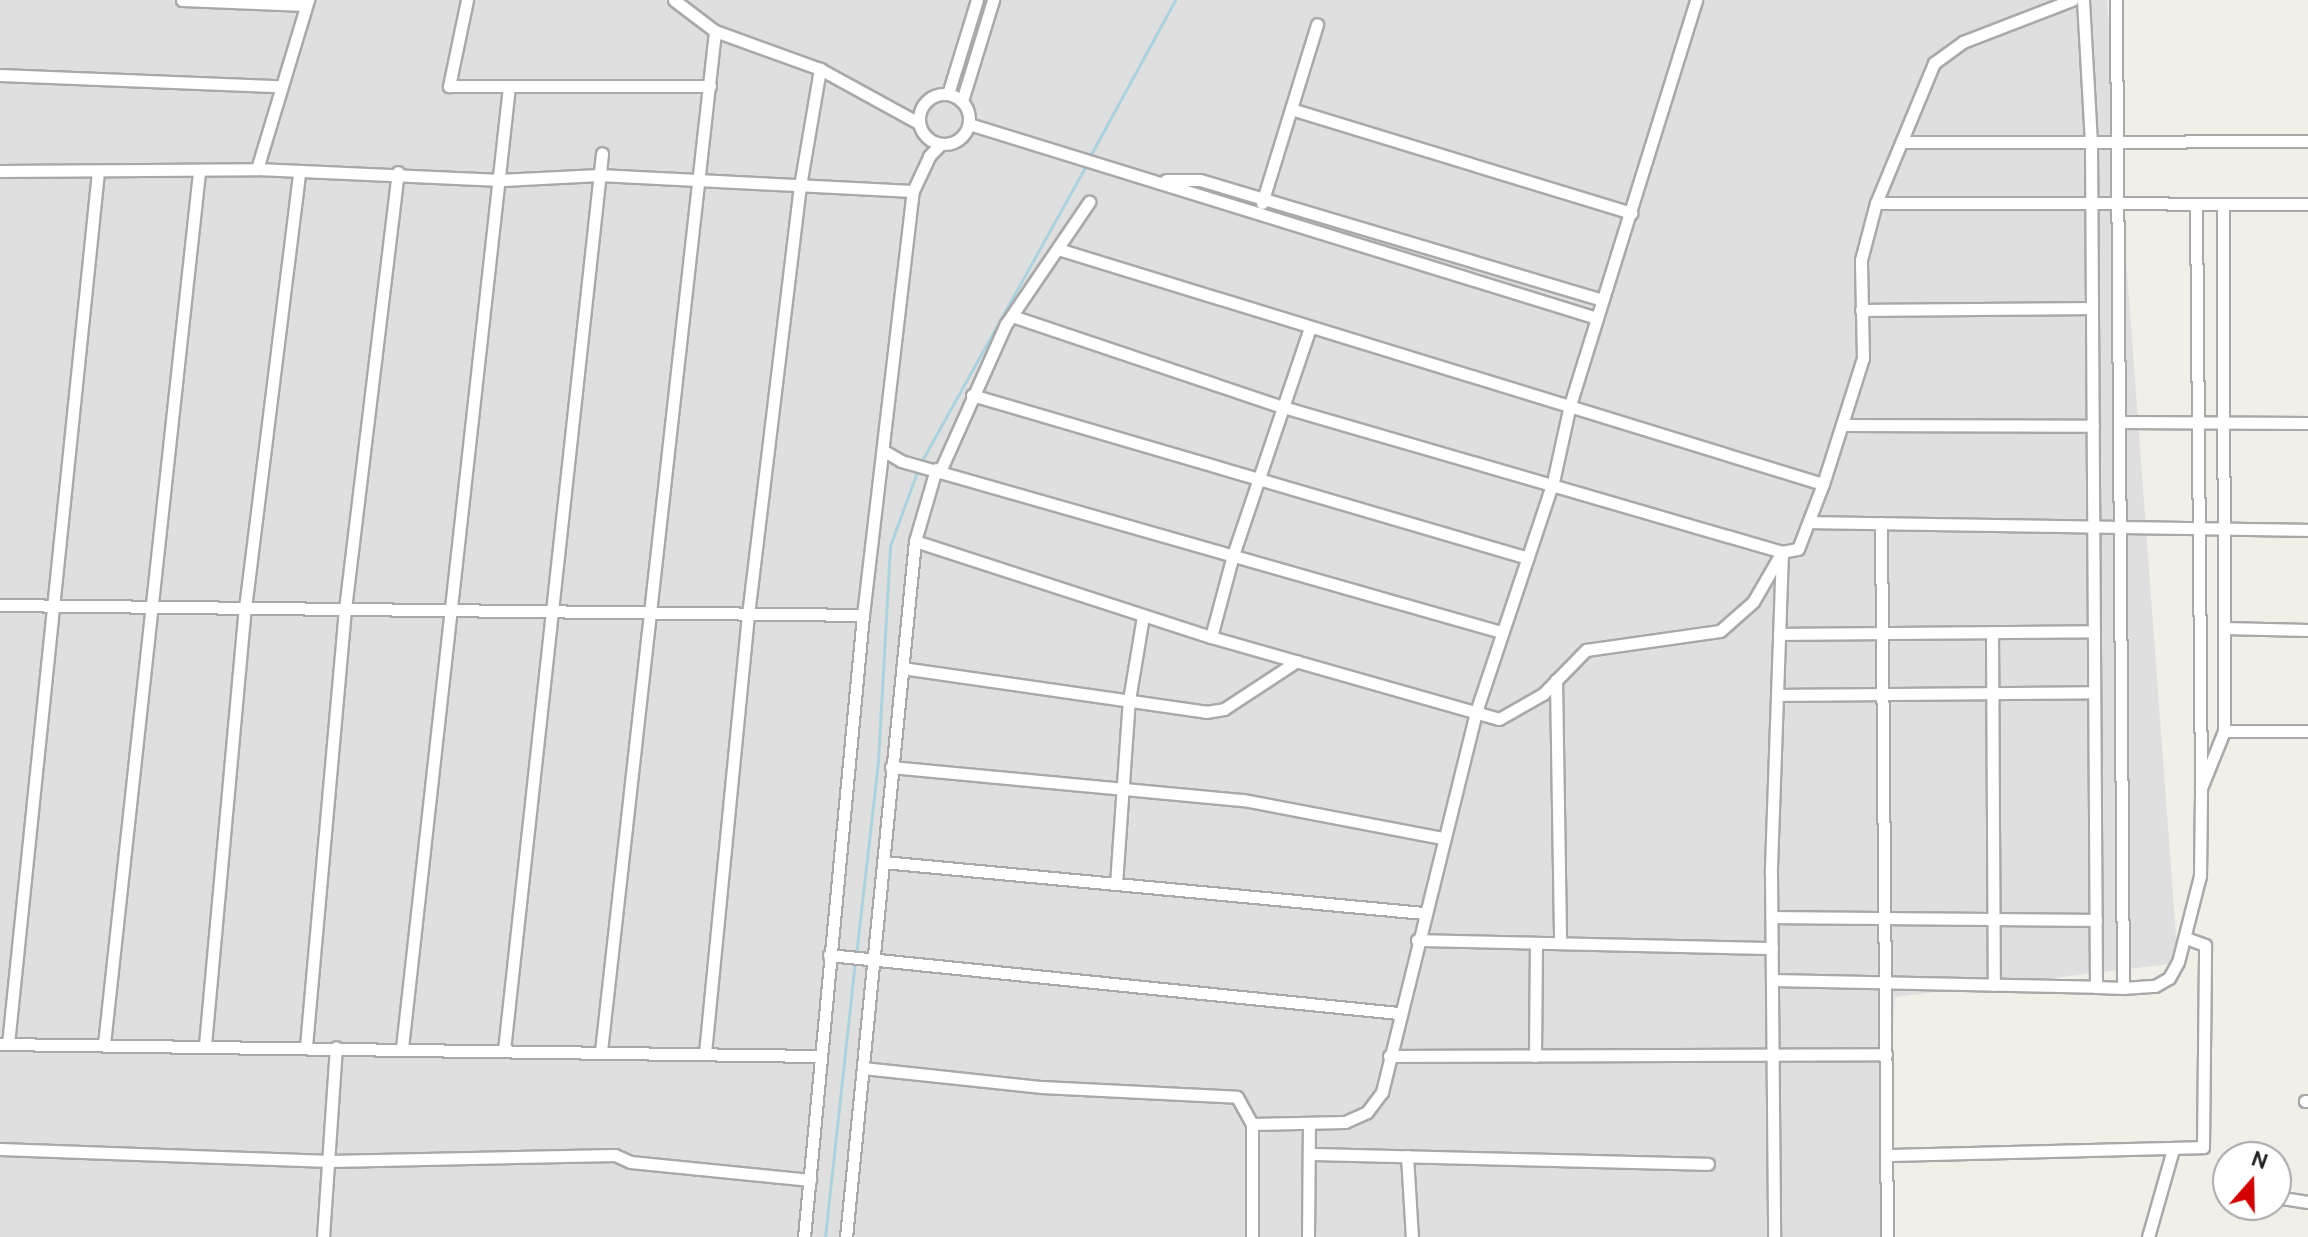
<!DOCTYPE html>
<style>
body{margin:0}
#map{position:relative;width:2308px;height:1237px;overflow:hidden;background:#f2efe9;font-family:Cabin,sans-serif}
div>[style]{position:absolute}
.residential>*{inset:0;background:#e0dfdf}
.stream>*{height:3px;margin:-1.5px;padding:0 1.5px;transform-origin:1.5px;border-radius:1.5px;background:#aad3df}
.roads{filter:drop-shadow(2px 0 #a9a9a9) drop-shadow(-2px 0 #a9a9a9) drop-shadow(0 2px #a9a9a9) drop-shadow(0 -2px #a9a9a9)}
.street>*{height:11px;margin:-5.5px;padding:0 5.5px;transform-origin:5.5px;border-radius:5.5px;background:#fff}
.street>.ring{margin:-5.5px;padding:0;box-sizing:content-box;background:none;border:11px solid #fff;border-radius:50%}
span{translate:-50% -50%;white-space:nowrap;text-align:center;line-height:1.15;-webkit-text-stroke:6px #fff;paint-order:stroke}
.north{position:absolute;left:2212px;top:1141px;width:80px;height:80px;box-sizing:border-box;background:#fff;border:2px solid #a7a7a7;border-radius:50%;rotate:20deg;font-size:22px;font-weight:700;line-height:32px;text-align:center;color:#222}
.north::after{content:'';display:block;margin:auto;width:28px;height:36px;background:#d40000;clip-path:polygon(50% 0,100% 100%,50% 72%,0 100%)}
</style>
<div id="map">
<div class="residential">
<div style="clip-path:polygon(0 0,2107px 0,2178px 963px,1895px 997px,1880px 1237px,0 1237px)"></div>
</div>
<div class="stream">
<div style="left:1089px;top:158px;width:180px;rotate:-61.4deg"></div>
<div style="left:921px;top:462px;width:340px;rotate:-60.9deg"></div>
<div style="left:856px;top:955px;width:195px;rotate:-83.5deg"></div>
<div style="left:878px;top:761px;width:215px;rotate:-86.8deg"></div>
<div style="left:890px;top:546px;width:82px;rotate:-70deg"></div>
<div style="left:825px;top:1237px;width:276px;rotate:-83.8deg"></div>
</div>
<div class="roads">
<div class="street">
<div style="left:182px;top:0;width:124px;rotate:2.3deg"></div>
<div style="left:467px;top:0;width:88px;rotate:101.8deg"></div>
<div style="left:449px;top:86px;width:261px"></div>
<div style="left:674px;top:0;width:51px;rotate:37.1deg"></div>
<div style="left:715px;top:31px;width:112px;rotate:19.9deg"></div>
<div style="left:820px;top:69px;width:111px;rotate:28.7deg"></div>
<div style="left:2083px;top:0;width:143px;rotate:86.8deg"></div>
<div style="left:2091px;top:143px;width:844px;rotate:89.66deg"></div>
<div style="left:2096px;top:987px;width:27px;rotate:2deg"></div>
<div style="left:2123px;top:988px;width:988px;rotate:-90.41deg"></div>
<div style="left:0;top:75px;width:279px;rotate:2.3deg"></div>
<div class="ring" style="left:919px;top:94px;width:39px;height:39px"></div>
<div style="left:948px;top:94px;width:98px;rotate:-72.9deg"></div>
<div style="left:962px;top:101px;width:106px;rotate:-72.9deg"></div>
<div style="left:1291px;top:109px;width:356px;rotate:17deg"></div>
<div style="left:969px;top:124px;width:657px;rotate:17.17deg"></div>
<div style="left:1904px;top:142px;width:404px;rotate:-0.1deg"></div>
<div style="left:257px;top:169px;width:177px;rotate:-73.2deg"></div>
<div style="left:0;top:171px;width:257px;rotate:-0.4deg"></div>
<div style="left:257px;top:169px;width:244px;rotate:2.6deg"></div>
<div style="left:501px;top:180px;width:98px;rotate:-2.9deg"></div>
<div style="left:599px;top:175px;width:314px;rotate:2.9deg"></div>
<div style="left:1166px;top:180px;width:34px"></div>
<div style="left:1200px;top:180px;width:420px;rotate:16.6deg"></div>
<div style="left:1262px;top:203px;width:187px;rotate:-72.9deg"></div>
<div style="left:1876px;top:203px;width:432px;rotate:0.1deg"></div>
<div style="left:2196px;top:204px;width:584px;rotate:89.51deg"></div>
<div style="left:2201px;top:788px;width:61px;rotate:-68deg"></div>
<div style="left:2224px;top:731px;width:527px;rotate:-90.11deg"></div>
<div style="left:1058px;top:249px;width:800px;rotate:17.08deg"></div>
<div style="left:1861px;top:310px;width:231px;rotate:-0.5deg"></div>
<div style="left:1012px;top:316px;width:286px;rotate:18.6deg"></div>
<div style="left:1283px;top:407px;width:520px;rotate:16.2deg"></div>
<div style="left:1782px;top:552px;width:322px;rotate:92deg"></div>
<div style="left:1771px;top:874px;width:363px;rotate:89.5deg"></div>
<div style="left:972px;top:395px;width:579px;rotate:16.34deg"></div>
<div style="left:2119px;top:422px;width:189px;rotate:0.3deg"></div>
<div style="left:1844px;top:425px;width:249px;rotate:0.2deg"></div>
<div style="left:884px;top:451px;width:20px;rotate:30deg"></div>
<div style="left:901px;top:461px;width:624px;rotate:15.91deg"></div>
<div style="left:941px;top:469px;width:159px;rotate:-65.9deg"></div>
<div style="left:1006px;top:324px;width:148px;rotate:-55.8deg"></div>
<div style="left:1809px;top:522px;width:499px;rotate:0.9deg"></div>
<div style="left:1881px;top:523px;width:714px;rotate:89.52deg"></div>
<div style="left:915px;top:541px;width:311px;rotate:18deg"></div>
<div style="left:1211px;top:637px;width:299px;rotate:15.9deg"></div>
<div style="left:1499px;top:719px;width:51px;rotate:-29.6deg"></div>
<div style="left:1543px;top:694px;width:62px;rotate:-45.7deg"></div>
<div style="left:1586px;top:650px;width:135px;rotate:-8.1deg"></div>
<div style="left:1720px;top:631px;width:44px;rotate:-41.3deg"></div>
<div style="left:1753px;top:602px;width:58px;rotate:-59.9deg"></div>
<div style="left:1782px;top:552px;width:16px;rotate:-11deg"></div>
<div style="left:1798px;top:549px;width:70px;rotate:-69deg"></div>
<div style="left:1823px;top:484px;width:132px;rotate:-72.4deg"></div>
<div style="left:1863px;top:358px;width:98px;rotate:-91.2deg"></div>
<div style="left:1861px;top:260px;width:59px;rotate:-75.3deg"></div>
<div style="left:1876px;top:203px;width:152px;rotate:-67.5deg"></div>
<div style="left:1934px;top:63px;width:36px;rotate:-36deg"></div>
<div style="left:1963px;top:42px;width:117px;rotate:-21.1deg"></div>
<div style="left:0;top:605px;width:863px;rotate:0.66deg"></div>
<div style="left:2224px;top:628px;width:84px;rotate:1.4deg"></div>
<div style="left:1992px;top:632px;width:353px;rotate:89.7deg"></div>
<div style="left:1779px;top:634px;width:315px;rotate:-0.5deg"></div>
<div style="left:1211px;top:637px;width:85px;rotate:-75deg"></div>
<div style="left:1233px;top:555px;width:240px;rotate:-71.3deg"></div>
<div style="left:902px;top:668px;width:307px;rotate:8.2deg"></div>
<div style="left:1206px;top:712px;width:18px;rotate:-9deg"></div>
<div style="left:1224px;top:709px;width:87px;rotate:-33.3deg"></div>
<div style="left:1556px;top:680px;width:263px;rotate:89.1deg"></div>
<div style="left:1777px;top:695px;width:317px;rotate:-0.5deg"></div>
<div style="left:2224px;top:731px;width:84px"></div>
<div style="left:891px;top:767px;width:354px;rotate:5.4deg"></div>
<div style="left:1243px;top:800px;width:204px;rotate:10.8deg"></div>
<div style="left:883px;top:862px;width:543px;rotate:5.39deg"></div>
<div style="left:1116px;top:884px;width:184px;rotate:-86deg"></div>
<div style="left:1129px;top:700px;width:85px;rotate:-80.5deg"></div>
<div style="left:1772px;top:917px;width:324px;rotate:0.5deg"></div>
<div style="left:1417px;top:940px;width:355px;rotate:1.3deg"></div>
<div style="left:829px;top:955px;width:572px;rotate:5.82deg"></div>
<div style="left:1772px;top:980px;width:324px;rotate:1.2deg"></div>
<div style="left:2123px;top:988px;width:32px;rotate:-4deg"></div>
<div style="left:2155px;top:986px;width:16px;rotate:-30deg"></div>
<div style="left:2169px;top:978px;width:18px;rotate:-61deg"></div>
<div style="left:2178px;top:962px;width:89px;rotate:-75.7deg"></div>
<div style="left:2200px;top:876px;width:88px;rotate:-89.3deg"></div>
<div style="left:0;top:1044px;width:820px;rotate:0.84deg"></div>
<div style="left:8px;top:1044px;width:878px;rotate:-84.11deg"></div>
<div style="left:104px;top:1044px;width:876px;rotate:-83.78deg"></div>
<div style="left:205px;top:1045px;width:439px;rotate:-84.8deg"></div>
<div style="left:245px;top:608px;width:437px;rotate:-82.9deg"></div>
<div style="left:306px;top:1046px;width:439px;rotate:-84.9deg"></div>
<div style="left:345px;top:609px;width:440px;rotate:-83.1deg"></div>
<div style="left:402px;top:1048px;width:968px;rotate:-83.65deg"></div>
<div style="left:504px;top:1050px;width:902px;rotate:-83.76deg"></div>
<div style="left:601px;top:1051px;width:1026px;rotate:-83.62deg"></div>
<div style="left:705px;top:1053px;width:440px;rotate:-84.4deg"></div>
<div style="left:748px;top:615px;width:432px;rotate:-83.1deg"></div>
<div style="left:800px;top:186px;width:119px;rotate:-80.3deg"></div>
<div style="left:1389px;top:1056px;width:497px;rotate:-0.2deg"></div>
<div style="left:1535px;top:1056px;width:113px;rotate:-89.5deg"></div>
<div style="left:863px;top:1068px;width:180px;rotate:6.1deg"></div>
<div style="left:1042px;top:1087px;width:195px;rotate:2.9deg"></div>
<div style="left:1237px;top:1097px;width:31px;rotate:61deg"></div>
<div style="left:1252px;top:1124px;width:93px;rotate:-1.2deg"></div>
<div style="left:1345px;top:1122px;width:24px;rotate:-24deg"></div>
<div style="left:1367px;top:1112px;width:25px;rotate:-53deg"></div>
<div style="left:1382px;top:1092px;width:391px;rotate:-76.1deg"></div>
<div style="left:1476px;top:712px;width:243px;rotate:-71.5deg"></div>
<div style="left:1553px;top:482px;width:79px;rotate:-77.6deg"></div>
<div style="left:1570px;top:405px;width:424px;rotate:-72.7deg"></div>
<div style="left:2305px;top:1101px;width:3px"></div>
<div style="left:1252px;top:1124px;width:113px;rotate:90deg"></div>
<div style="left:0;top:1149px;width:330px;rotate:2.1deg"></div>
<div style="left:330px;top:1161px;width:285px;rotate:-1.2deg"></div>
<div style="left:615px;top:1155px;width:17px;rotate:24deg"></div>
<div style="left:631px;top:1162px;width:180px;rotate:5.7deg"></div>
<div style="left:1309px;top:1154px;width:399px;rotate:1.4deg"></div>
<div style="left:1886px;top:1155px;width:317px;rotate:-1.4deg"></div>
<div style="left:2203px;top:1147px;width:202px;rotate:-89.4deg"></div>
<div style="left:2205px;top:945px;width:20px;rotate:-160deg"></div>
<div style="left:1407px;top:1156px;width:81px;rotate:86.5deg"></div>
<div style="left:2276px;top:1197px;width:32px;rotate:9deg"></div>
<div style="left:323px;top:1237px;width:190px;rotate:-86.1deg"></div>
<div style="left:804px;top:1237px;width:625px;rotate:-84.58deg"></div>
<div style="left:863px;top:615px;width:427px;rotate:-83.3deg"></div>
<div style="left:913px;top:191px;width:38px;rotate:-65deg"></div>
<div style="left:929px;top:156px;width:17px;rotate:-45deg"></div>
<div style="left:846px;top:1237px;width:699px;rotate:-84.34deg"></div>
<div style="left:915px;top:541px;width:75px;rotate:-73.7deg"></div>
<div style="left:1308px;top:1237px;width:113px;rotate:-89.5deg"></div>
<div style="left:2148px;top:1237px;width:91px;rotate:-74.1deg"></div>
</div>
</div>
<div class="north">N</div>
</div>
